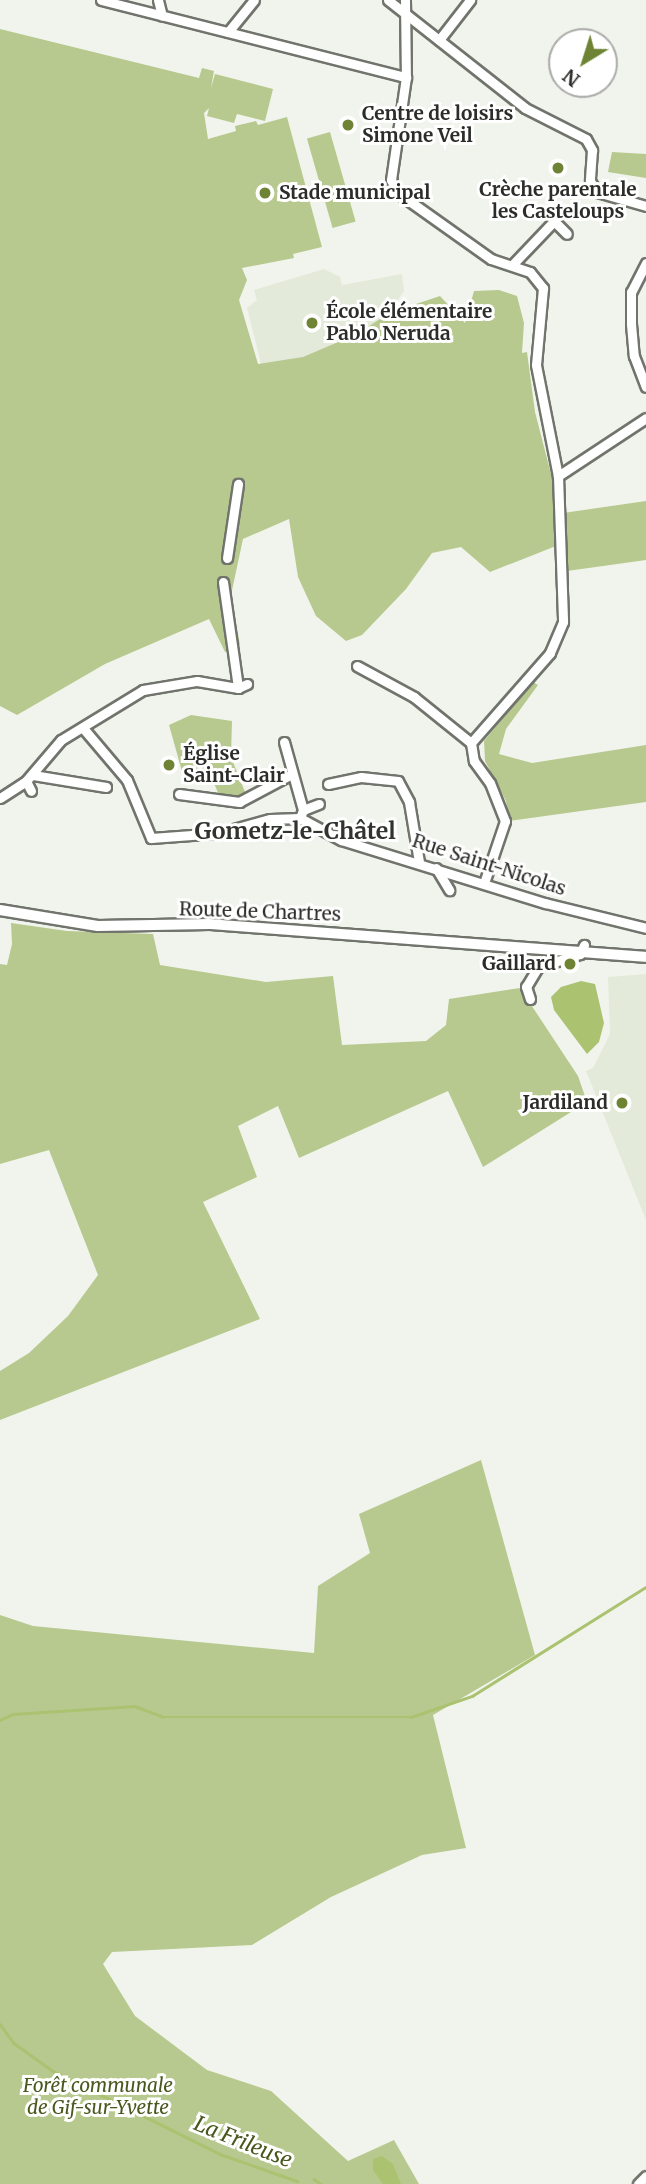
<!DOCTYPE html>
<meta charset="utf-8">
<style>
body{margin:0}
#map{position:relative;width:646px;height:2184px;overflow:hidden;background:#f1f4ec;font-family:Merriweather,serif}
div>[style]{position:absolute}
.built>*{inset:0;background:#e4eada}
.green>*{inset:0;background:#b7c98e;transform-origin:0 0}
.water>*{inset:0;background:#abc271}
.stream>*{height:2.5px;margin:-1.25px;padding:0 1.25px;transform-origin:1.25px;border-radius:1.25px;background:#abc271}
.roads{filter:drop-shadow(2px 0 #71746c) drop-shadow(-2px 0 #71746c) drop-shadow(0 2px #71746c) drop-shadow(0 -2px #71746c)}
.minor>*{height:9px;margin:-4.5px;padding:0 4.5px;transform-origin:4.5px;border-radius:4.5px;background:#fff}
.major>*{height:10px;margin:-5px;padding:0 5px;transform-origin:5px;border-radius:5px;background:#fff}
.dots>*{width:19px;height:19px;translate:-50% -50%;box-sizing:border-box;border:4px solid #fff;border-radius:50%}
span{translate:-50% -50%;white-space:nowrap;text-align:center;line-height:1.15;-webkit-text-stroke:6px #fff;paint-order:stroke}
.poi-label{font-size:19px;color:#2c2d2a;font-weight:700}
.left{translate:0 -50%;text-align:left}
.right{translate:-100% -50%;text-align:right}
.street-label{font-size:19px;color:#2c2d2a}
.park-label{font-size:19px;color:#49581e;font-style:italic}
.water-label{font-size:21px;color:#48571d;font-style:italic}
.quarter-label{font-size:23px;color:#31332d;font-weight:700}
.north{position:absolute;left:548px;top:28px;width:70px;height:70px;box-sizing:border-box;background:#fff;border:2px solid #ababaa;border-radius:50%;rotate:218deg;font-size:19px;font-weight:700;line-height:28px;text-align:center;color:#2c2d2a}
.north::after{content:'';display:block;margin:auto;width:24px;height:32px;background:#6e8334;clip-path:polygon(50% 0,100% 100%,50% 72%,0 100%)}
</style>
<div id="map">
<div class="built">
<div style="clip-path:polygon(324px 269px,340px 277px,342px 285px,402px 274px,404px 291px,389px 313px,357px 334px,303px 358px,261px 364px,247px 308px,257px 300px,254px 290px)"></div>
<div style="clip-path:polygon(646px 974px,646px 1220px,586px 1071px,593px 1068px,610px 1034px,608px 977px)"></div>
</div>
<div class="green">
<div style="clip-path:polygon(0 29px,199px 78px,202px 68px,214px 71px,211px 88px,215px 74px,273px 89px,265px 121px,237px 114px,234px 123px,207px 116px,209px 108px,204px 113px,208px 139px,236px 131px,235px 126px,256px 121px,258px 125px,287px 117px,322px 247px,293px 254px,294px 258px,242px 268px,247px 280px,239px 300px,258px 364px,303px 357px,357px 334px,389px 313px,440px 296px,465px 323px,474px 291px,499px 290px,517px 296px,524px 323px,522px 353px,527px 352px,535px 412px,552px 478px,556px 546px,490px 572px,461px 547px,432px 553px,406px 589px,362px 635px,346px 641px,316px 616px,298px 577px,289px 519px,243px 539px,231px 595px,240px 645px,225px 652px,209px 619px,105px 664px,17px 715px,0 706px)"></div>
<div style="left:330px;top:132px;width:93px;height:24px;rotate:74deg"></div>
<div style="clip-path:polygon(612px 152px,646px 154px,646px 178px,608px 172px)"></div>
<div style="clip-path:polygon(646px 501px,646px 560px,567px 571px,563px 513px)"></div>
<div style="clip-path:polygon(533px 682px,538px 685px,506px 729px,499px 754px,532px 763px,646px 745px,646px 802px,509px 821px,506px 801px,485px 761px,484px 741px)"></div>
<div style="clip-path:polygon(191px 715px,232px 721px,231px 757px,247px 797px,220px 797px,209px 772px,185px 782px,169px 725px)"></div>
<div style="clip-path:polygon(11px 923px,67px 931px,153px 934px,160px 965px,266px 982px,333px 976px,342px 1045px,426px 1041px,446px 1025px,449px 999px,520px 988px,578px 1076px,587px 1102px,483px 1167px,448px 1091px,299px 1158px,278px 1106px,238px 1126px,257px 1177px,203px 1202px,260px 1319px,0 1420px,0 1371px,29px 1353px,68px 1316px,98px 1275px,49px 1150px,0 1164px,0 964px,7px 965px,12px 944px)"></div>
<div style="clip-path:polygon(481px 1460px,535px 1655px,433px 1715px,466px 1848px,422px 1855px,331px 1897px,252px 1945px,112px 1952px,103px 1964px,135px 2016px,207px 2070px,271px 2091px,348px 2161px,394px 2140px,419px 2184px,0 2184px,0 1615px,33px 1626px,314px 1653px,318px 1586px,370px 1553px,359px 1514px)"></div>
</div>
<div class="water">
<div style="clip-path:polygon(581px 981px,595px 984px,604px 1023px,599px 1042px,587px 1054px,554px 1010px,551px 997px,561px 987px)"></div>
<div style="clip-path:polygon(382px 2156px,393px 2164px,401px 2184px,383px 2184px,373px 2170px,373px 2159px)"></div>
</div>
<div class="stream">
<div style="left:0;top:1720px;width:14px;rotate:-25deg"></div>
<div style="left:13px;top:1714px;width:122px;rotate:-3.8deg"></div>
<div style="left:135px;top:1706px;width:30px;rotate:21deg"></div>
<div style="left:163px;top:1717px;width:248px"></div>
<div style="left:411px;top:1717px;width:65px;rotate:-19deg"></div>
<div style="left:472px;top:1696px;width:205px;rotate:-32.1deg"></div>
<div style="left:0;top:2024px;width:24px;rotate:54deg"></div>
<div style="left:14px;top:2043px;width:48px;rotate:35.7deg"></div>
<div style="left:53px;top:2071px;width:186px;rotate:26.4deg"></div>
<div style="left:220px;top:2154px;width:82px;rotate:19.3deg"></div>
<div style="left:314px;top:2179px;width:9px;rotate:36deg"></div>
</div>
<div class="roads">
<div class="minor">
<div style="left:101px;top:0;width:315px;rotate:14.2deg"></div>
<div style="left:158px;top:0;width:16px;rotate:76deg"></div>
<div style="left:388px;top:0;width:174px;rotate:38.2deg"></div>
<div style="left:525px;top:108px;width:68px;rotate:26.9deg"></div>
<div style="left:586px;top:139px;width:13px;rotate:61deg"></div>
<div style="left:592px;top:150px;width:31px;rotate:94deg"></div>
<div style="left:590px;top:181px;width:13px;rotate:58deg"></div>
<div style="left:597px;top:192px;width:51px;rotate:15.9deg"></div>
<div style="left:405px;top:0;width:77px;rotate:89.3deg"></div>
<div style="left:406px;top:77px;width:104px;rotate:98.3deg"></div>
<div style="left:391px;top:180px;width:15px;rotate:62deg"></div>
<div style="left:398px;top:193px;width:114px;rotate:35.4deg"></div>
<div style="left:491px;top:259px;width:41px;rotate:18.4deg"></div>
<div style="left:530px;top:272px;width:21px;rotate:51deg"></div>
<div style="left:543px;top:288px;width:77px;rotate:95.2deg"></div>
<div style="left:536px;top:365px;width:113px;rotate:78.8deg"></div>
<div style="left:558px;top:476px;width:146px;rotate:88deg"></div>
<div style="left:563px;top:622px;width:34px;rotate:113deg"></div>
<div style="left:550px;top:653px;width:120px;rotate:131.3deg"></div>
<div style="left:471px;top:743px;width:18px;rotate:81deg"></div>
<div style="left:474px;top:761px;width:27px;rotate:54deg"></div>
<div style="left:490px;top:783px;width:41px;rotate:68.5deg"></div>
<div style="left:505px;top:821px;width:65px;rotate:108.7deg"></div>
<div style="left:228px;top:32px;width:41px;rotate:-50.9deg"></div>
<div style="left:439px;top:40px;width:51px;rotate:-52.2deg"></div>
<div style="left:646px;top:263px;width:33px;rotate:117deg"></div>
<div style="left:631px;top:292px;width:32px;rotate:90deg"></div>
<div style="left:631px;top:324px;width:32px;rotate:85deg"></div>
<div style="left:634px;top:356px;width:33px;rotate:69deg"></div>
<div style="left:513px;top:264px;width:59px;rotate:-46.4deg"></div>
<div style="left:554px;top:221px;width:18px;rotate:45deg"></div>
<div style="left:558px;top:476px;width:105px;rotate:-33.4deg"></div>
<div style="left:227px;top:558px;width:75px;rotate:-81.5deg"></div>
<div style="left:223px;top:582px;width:107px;rotate:81.9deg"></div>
<div style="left:357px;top:666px;width:65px;rotate:28.5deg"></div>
<div style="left:414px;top:697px;width:73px;rotate:38.9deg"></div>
<div style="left:83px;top:728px;width:68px;rotate:49.8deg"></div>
<div style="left:127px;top:780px;width:63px;rotate:67.5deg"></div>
<div style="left:151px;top:838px;width:68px;rotate:-4.2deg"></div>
<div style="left:219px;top:833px;width:53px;rotate:-15.4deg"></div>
<div style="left:270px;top:819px;width:30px;rotate:-2deg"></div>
<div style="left:300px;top:818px;width:47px;rotate:28.2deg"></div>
<div style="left:341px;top:840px;width:214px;rotate:17.2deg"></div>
<div style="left:545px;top:903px;width:104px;rotate:13.9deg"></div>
<div style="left:284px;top:742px;width:71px;rotate:74.4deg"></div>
<div style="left:303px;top:810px;width:9px;rotate:111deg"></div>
<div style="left:33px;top:775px;width:74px;rotate:9.3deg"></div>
<div style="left:26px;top:781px;width:11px;rotate:63deg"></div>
<div style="left:328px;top:784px;width:34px;rotate:-12deg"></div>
<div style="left:361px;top:777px;width:37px;rotate:6deg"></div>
<div style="left:398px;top:781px;width:24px;rotate:62deg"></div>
<div style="left:409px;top:802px;width:61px;rotate:80.5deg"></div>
<div style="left:179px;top:794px;width:61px;rotate:7.6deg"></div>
<div style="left:239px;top:802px;width:58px;rotate:-27.9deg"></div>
<div style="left:0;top:798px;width:31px;rotate:-33deg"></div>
<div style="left:26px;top:781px;width:54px;rotate:-49.5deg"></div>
<div style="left:61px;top:740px;width:96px;rotate:-31.4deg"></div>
<div style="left:143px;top:690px;width:55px;rotate:-9.5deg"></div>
<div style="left:197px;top:681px;width:42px;rotate:9.7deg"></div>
<div style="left:238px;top:688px;width:10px;rotate:-24deg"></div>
<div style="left:303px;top:810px;width:17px;rotate:-21deg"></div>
<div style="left:436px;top:868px;width:26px;rotate:59deg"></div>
<div style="left:530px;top:999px;width:13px;rotate:-108deg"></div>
<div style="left:526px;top:987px;width:23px;rotate:-59deg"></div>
<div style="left:538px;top:967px;width:44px;rotate:-17.2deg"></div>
<div style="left:580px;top:954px;width:10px;rotate:-66deg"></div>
<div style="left:638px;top:2184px;width:11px;rotate:-45deg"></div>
</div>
<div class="major">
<div style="left:0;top:910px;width:99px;rotate:9.3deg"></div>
<div style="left:98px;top:926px;width:111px;rotate:-1deg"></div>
<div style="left:209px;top:924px;width:438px;rotate:4.3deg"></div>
</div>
</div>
<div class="dots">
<div style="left:348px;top:125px;background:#6e8334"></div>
<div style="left:558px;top:168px;background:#6e8334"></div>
<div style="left:265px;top:193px;background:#6e8334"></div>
<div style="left:312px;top:323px;background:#6e8334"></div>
<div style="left:169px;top:765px;background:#6e8334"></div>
<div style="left:570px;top:964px;background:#6e8334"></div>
<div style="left:622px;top:1103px;background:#6e8334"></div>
</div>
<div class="poi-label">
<span class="left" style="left:362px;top:125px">Centre de loisirs<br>Simone Veil</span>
<span style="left:558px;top:201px">Crèche parentale<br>les Casteloups</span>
<span class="left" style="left:279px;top:193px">Stade municipal</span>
<span class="left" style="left:326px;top:323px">École élémentaire<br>Pablo Neruda</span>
<span class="left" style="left:183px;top:765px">Église<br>Saint-Clair</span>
<span class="right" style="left:556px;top:964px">Gaillard</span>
<span class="right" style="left:608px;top:1103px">Jardiland</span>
</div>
<div class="street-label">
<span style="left:489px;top:865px;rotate:18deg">Rue Saint-Nicolas</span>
<span style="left:260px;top:912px;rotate:2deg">Route de Chartres</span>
</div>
<div class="park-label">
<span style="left:98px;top:2097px">Forêt communale<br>de Gif-sur-Yvette</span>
</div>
<div class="water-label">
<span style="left:243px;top:2142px;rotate:22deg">La Frileuse</span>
</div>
<div class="quarter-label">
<span style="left:295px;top:831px">Gometz-le-Châtel</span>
</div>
<div class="north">N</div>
</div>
